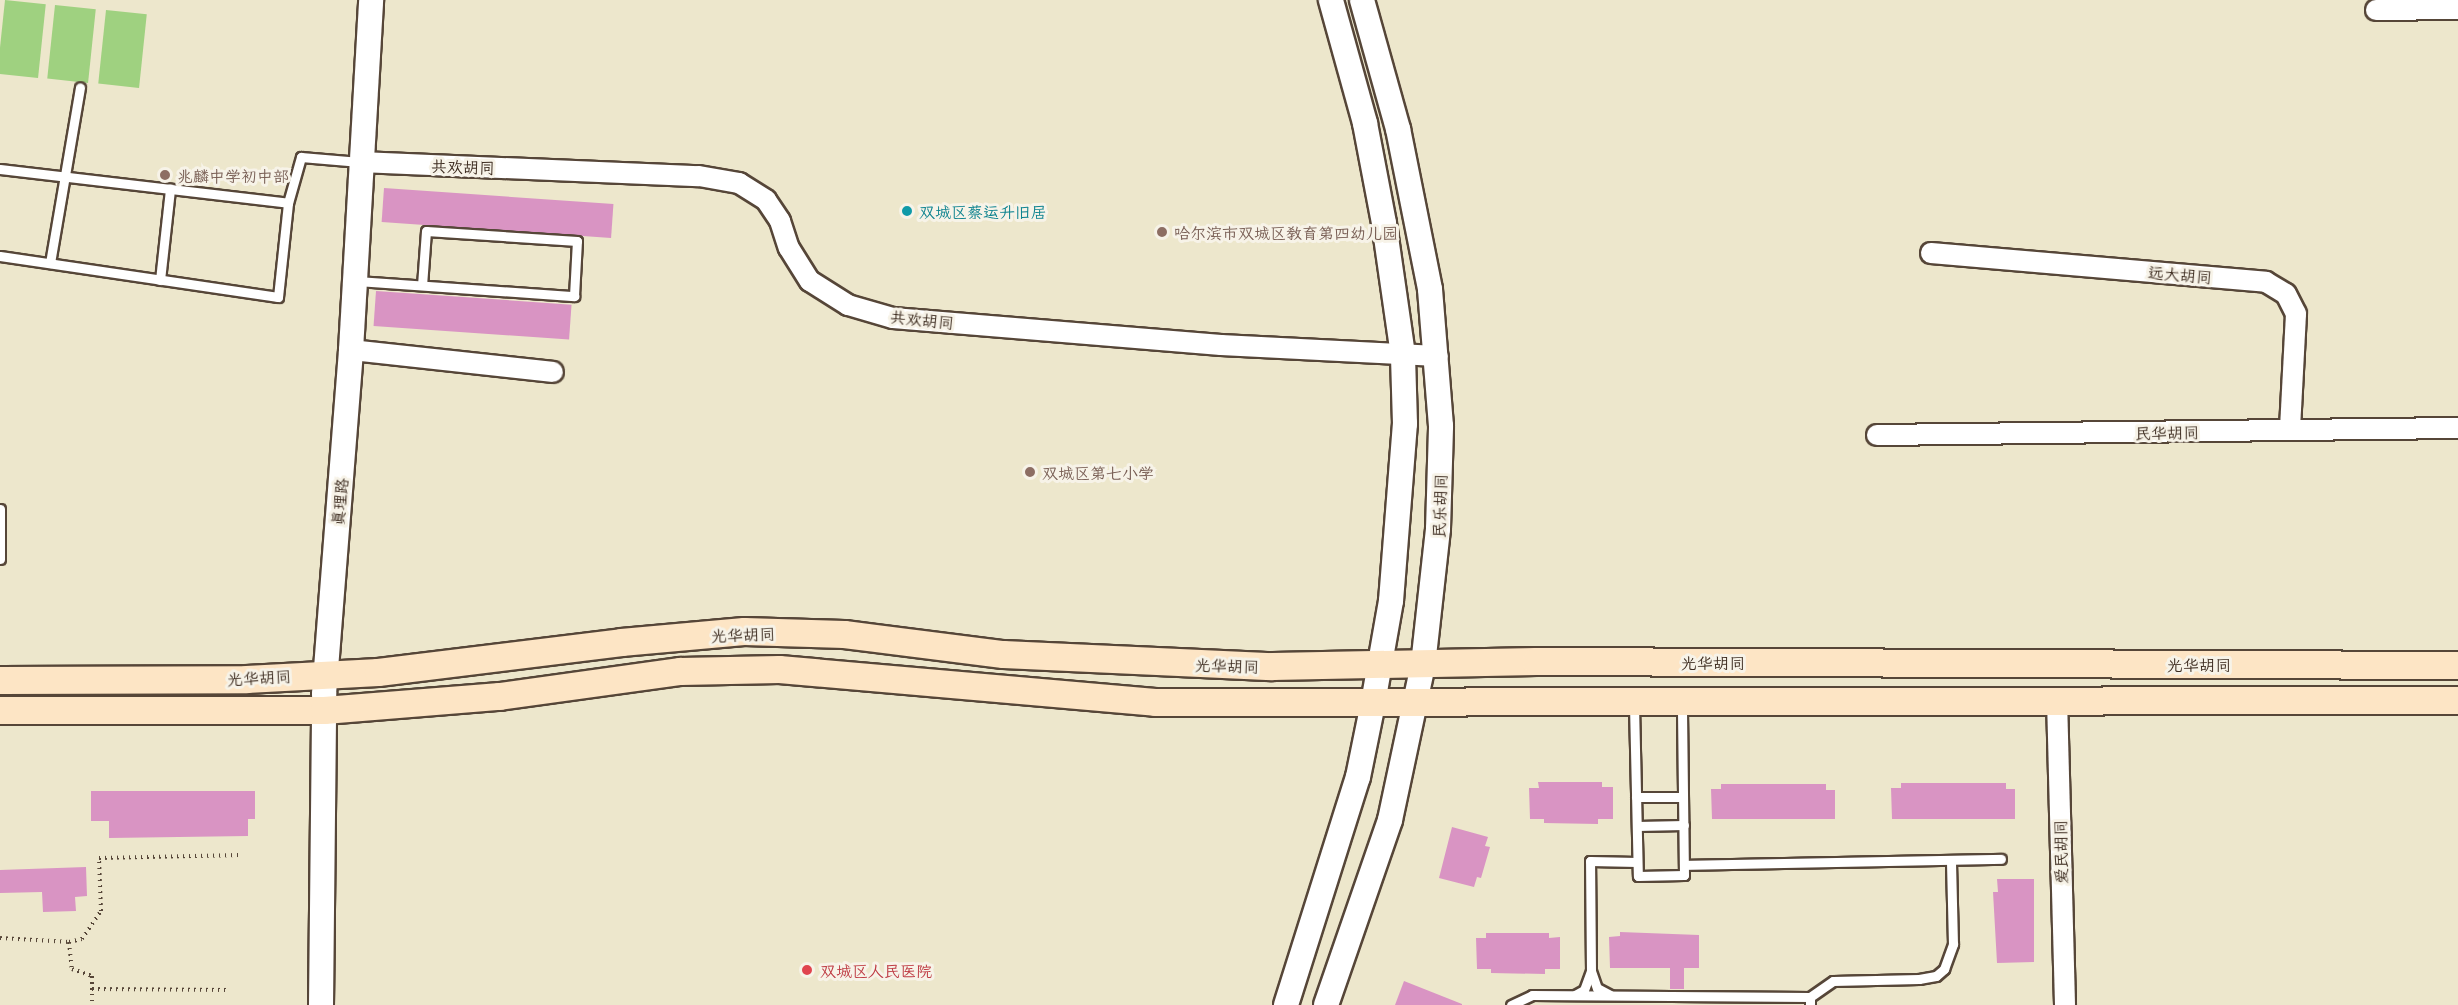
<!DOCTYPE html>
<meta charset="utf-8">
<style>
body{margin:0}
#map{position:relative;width:2458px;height:1005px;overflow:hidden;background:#ede7cc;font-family:"Playpen Sans","LXGW WenKai TC",sans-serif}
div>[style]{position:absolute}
.green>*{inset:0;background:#9fd180;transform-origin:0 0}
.building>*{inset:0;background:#d994c3;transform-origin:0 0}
.path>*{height:4px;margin-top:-2px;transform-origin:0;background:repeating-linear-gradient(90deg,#564638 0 1.5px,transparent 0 6px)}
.roads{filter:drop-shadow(2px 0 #564638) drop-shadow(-2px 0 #564638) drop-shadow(0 2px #564638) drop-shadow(0 -2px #564638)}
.service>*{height:9px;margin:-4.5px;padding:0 4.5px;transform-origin:4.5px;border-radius:4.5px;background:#fff}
.minor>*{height:20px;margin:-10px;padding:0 10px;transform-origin:10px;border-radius:10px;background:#fff}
.tertiary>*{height:24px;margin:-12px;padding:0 12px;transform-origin:12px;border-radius:12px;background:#fff}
.secondary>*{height:27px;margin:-13.5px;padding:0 13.5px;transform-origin:13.5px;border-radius:13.5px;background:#fde5c5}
.dots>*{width:16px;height:16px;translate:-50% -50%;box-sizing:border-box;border:3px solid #f7f3e8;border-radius:50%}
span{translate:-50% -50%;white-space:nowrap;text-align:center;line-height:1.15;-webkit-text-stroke:6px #f7f3e8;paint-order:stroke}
.street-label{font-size:16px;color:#3b2a1e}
.education-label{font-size:16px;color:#785e54}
.left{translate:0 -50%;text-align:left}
.culture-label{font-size:16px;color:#0d838f}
.health-label{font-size:16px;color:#be3a42}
</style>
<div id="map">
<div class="green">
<div style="left:5px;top:0;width:41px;height:74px;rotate:6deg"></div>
<div style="left:55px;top:5px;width:41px;height:74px;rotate:6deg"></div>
<div style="left:106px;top:10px;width:41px;height:74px;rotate:6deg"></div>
</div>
<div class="building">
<div style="left:384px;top:188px;width:230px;height:34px;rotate:4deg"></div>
<div style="left:376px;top:291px;width:196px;height:35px;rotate:4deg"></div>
<div style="clip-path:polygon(1538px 782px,1602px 782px,1602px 787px,1613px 787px,1613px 819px,1598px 819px,1598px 824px,1544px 823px,1544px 819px,1530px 819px,1529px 788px,1539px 788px)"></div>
<div style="clip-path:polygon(1901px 783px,2006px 783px,2006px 789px,2015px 789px,2015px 819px,1892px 819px,1891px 788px,1901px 788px)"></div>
<div style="clip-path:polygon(1721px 784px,1826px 784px,1826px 790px,1835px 790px,1835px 819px,1712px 819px,1711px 789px,1721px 789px)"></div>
<div style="clip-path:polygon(91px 791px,255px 791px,255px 819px,248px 819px,248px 836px,109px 838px,109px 821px,91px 821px)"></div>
<div style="clip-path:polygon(1452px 827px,1488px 837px,1485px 846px,1490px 847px,1481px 878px,1477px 877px,1474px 887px,1439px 878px)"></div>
<div style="clip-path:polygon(86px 867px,87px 896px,75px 897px,76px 911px,43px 912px,42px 892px,0 893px,0 870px)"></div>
<div style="clip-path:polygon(1997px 879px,2034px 879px,2034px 962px,1997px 963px,1993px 892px,1998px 892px)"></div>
<div style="clip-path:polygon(1620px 932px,1699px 935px,1699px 968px,1684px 968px,1684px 989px,1670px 989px,1670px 968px,1610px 968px,1609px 937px,1620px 936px)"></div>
<div style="clip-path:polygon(1486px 933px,1549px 933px,1549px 938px,1560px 937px,1560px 969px,1545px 969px,1545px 974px,1491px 973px,1491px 969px,1477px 969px,1476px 938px,1486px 938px)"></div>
<div style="clip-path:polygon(1404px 981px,1462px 1004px,1462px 1005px,1395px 1005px)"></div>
</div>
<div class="path">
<div style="left:0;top:938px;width:69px;rotate:3.3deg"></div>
<div style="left:69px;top:942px;width:27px;rotate:84deg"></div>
<div style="left:72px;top:969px;width:21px;rotate:19deg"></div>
<div style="left:92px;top:976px;width:29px;rotate:90deg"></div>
<div style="left:69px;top:942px;width:13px;rotate:-13deg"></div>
<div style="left:82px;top:939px;width:34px;rotate:-56deg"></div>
<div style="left:101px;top:911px;width:53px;rotate:-92.2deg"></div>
<div style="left:99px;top:858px;width:140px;rotate:-1.2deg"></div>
<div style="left:92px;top:989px;width:138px;rotate:0.4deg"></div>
</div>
<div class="roads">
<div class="service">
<div style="left:0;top:169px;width:290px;rotate:6.7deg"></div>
<div style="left:288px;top:203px;width:48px;rotate:-74.2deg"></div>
<div style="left:301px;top:157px;width:59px;rotate:4.8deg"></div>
<div style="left:0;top:256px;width:281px;rotate:8.4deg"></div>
<div style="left:278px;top:297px;width:95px;rotate:-83.9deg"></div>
<div style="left:50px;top:263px;width:178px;rotate:-80.3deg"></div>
<div style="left:160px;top:280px;width:92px;rotate:-83.7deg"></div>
<div style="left:357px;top:281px;width:218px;rotate:4deg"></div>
<div style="left:574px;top:296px;width:55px;rotate:-86.9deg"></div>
<div style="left:577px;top:241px;width:151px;rotate:-176.2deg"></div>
<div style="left:426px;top:231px;width:54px;rotate:94.2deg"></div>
<div style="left:0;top:509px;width:50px;rotate:90deg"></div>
<div style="left:1634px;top:705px;width:171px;rotate:88.7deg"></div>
<div style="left:1638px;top:876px;width:46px;rotate:-1.2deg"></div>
<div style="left:1684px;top:875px;width:170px;rotate:-90.7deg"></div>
<div style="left:1636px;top:797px;width:47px"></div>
<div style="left:1637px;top:826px;width:47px;rotate:-1.2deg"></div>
<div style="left:1684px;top:865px;width:317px;rotate:-1.1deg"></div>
<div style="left:1591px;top:971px;width:110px;rotate:-90.5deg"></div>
<div style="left:1590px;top:861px;width:47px;rotate:1.2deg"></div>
<div style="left:1575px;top:995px;width:10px;rotate:-29deg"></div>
<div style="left:1584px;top:990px;width:20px;rotate:-70deg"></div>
<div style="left:1591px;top:971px;width:18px;rotate:71deg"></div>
<div style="left:1597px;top:988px;width:15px;rotate:28deg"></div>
<div style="left:1511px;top:1005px;width:23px;rotate:-25deg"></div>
<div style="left:1532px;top:995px;width:278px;rotate:0.4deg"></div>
<div style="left:1810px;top:1005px;width:8px;rotate:-90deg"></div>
<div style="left:1810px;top:997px;width:28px;rotate:-35deg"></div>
<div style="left:1833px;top:981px;width:86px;rotate:-1.3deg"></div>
<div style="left:1919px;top:979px;width:17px;rotate:-10deg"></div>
<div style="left:1936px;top:976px;width:11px;rotate:-41deg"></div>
<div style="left:1944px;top:969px;width:27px;rotate:-70deg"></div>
<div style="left:1953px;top:944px;width:83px;rotate:-91.4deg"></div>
</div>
<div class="minor">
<div style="left:2376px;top:10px;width:82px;rotate:-0.7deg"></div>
<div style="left:360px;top:162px;width:339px;rotate:2.4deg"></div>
<div style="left:699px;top:176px;width:41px;rotate:9.9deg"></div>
<div style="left:739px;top:183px;width:32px;rotate:32deg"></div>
<div style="left:766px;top:200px;width:25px;rotate:56deg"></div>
<div style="left:780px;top:221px;width:28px;rotate:72deg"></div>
<div style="left:789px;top:248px;width:39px;rotate:58deg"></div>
<div style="left:810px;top:281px;width:45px;rotate:32.3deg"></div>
<div style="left:848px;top:305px;width:47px;rotate:16.1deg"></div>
<div style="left:893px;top:318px;width:329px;rotate:4.7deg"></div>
<div style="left:1221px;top:345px;width:217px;rotate:2.9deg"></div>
<div style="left:1931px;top:253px;width:336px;rotate:4.9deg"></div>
<div style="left:2266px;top:282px;width:23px;rotate:31deg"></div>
<div style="left:2286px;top:294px;width:22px;rotate:63deg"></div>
<div style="left:2296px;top:314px;width:116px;rotate:93deg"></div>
<div style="left:351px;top:350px;width:203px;rotate:6.2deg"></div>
<div style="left:1877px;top:435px;width:581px;rotate:-0.69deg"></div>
<div style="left:2057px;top:699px;width:306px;rotate:88.5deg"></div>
</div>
<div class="tertiary">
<div style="left:321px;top:1005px;width:311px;rotate:-89.4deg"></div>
<div style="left:324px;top:694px;width:345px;rotate:-85.5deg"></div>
<div style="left:351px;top:350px;width:351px;rotate:-86.7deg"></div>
<div style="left:1286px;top:1005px;width:239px;rotate:-72.5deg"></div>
<div style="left:1358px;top:777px;width:76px;rotate:-78.5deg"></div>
<div style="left:1373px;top:703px;width:104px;rotate:-80deg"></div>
<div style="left:1391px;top:601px;width:178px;rotate:-85.5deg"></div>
<div style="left:1405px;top:424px;width:69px;rotate:-91.7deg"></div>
<div style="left:1403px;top:355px;width:133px;rotate:-98.2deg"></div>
<div style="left:1384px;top:223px;width:102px;rotate:-100.8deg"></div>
<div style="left:1365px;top:123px;width:128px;rotate:-105.5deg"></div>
<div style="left:1326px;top:1005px;width:196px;rotate:-70.9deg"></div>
<div style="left:1390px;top:820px;width:158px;rotate:-78deg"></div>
<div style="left:1423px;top:665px;width:137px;rotate:-83.7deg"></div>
<div style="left:1438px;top:529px;width:103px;rotate:-88.3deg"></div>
<div style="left:1441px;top:426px;width:137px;rotate:-94.6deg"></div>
<div style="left:1430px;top:289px;width:163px;rotate:-101.3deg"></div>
<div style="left:1398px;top:129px;width:134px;rotate:-105.6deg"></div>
</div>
<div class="secondary">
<div style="left:0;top:680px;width:246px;rotate:-0.2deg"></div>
<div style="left:246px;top:679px;width:132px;rotate:-3deg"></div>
<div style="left:378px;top:672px;width:245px;rotate:-7deg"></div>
<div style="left:621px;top:642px;width:123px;rotate:-5.1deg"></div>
<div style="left:744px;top:631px;width:100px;rotate:1.7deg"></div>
<div style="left:844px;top:634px;width:160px;rotate:7.2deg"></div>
<div style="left:1003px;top:654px;width:269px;rotate:2.6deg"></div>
<div style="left:1272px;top:666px;width:264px;rotate:-1.1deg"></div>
<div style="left:1536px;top:661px;width:922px;rotate:0.25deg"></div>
<div style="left:0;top:710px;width:324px"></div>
<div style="left:324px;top:710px;width:176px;rotate:-4.6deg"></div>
<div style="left:499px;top:696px;width:183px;rotate:-7.9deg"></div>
<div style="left:680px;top:671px;width:99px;rotate:-1.2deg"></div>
<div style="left:779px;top:669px;width:377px;rotate:5deg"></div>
<div style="left:1155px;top:702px;width:1303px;rotate:-0.09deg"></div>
</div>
</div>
<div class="dots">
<div style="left:165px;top:175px;background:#8d6e63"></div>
<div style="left:907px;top:211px;background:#0f9aa8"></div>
<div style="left:1162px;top:232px;background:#8d6e63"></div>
<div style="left:1030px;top:472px;background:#8d6e63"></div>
<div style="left:807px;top:970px;background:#e0444e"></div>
</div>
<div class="street-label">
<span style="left:463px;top:166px;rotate:2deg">共欢胡同</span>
<span style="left:2180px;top:274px;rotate:5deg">远大胡同</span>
<span style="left:922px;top:319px;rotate:6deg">共欢胡同</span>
<span style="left:2167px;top:432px;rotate:-1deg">民华胡同</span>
<span style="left:339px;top:502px;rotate:-85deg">真理路</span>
<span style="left:1439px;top:506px;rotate:-88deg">民乐胡同</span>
<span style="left:743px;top:634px;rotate:-2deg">光华胡同</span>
<span style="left:1713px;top:662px">光华胡同</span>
<span style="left:2199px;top:664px">光华胡同</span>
<span style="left:1227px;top:665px;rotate:2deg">光华胡同</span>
<span style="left:259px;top:677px;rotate:-3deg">光华胡同</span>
<span style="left:2060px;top:852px;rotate:-91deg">爱民胡同</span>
</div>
<div class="education-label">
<span class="left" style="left:177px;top:175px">兆麟中学初中部</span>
<span class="left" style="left:1174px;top:232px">哈尔滨市双城区教育第四幼儿园</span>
<span class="left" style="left:1042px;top:472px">双城区第七小学</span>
</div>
<div class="culture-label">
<span class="left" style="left:919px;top:211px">双城区蔡运升旧居</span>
</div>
<div class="health-label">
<span class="left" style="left:820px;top:970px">双城区人民医院</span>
</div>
</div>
